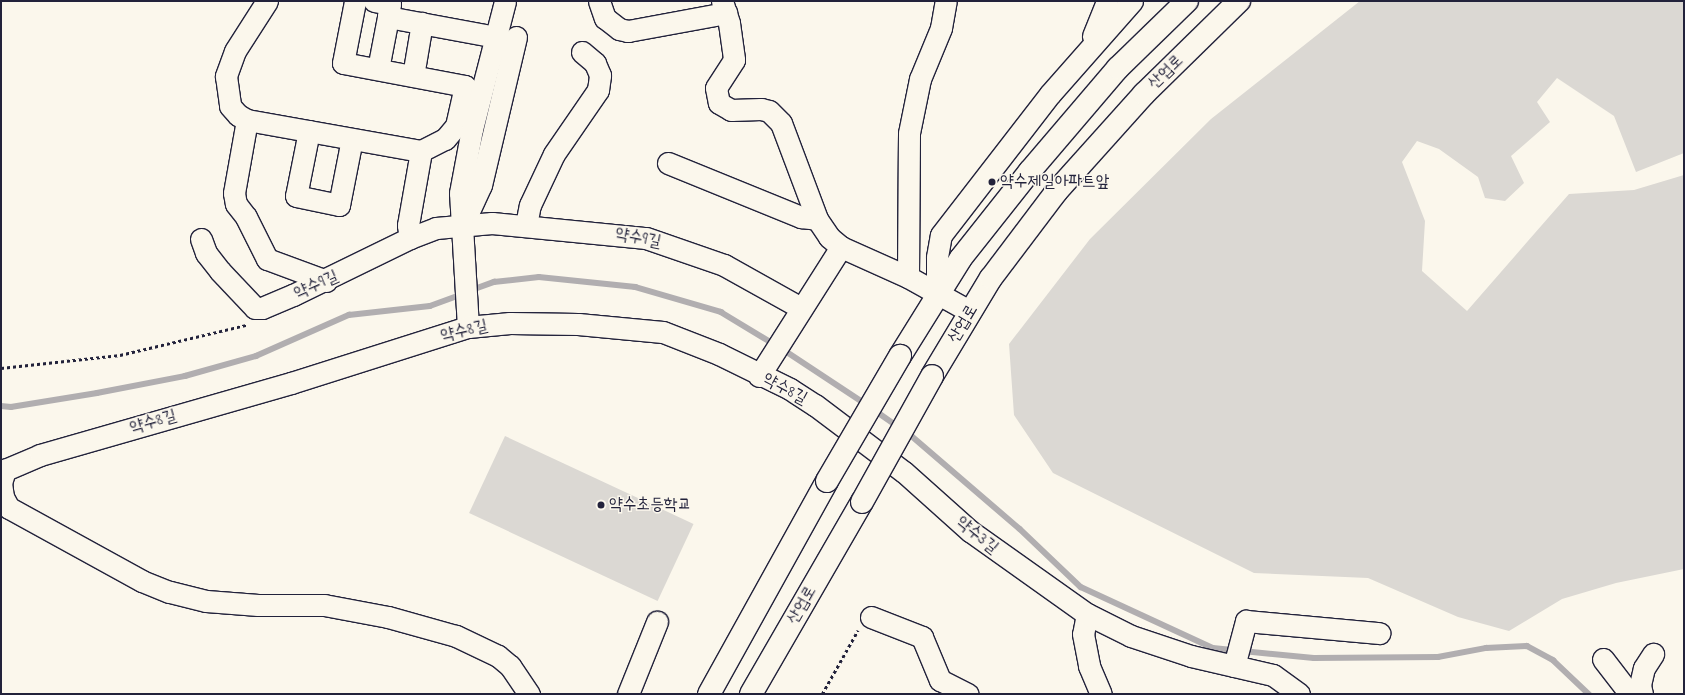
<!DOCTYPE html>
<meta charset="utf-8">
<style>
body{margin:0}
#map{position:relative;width:1685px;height:695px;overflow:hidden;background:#fbf7ec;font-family:"Indie Flower","Poor Story",sans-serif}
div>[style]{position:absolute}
.green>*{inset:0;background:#dbd8d3;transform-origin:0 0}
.stream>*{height:5.5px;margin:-2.75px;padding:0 2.75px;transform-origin:2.75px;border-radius:2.75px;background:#b1aeb0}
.path>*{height:2.5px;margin-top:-1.25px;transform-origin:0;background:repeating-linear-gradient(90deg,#22223b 0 3px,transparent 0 6px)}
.roads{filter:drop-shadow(1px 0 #22223b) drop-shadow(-1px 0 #22223b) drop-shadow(0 1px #22223b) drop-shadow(0 -1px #22223b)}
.minor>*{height:21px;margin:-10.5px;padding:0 10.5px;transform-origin:10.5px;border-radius:10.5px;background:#fbf7ec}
.major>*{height:22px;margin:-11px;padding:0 11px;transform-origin:11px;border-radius:11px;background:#fbf7ec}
.bridges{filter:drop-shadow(1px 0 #22223b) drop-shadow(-1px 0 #22223b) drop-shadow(0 1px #22223b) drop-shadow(0 -1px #22223b)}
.major-bridge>*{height:22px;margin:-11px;padding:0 11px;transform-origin:11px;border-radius:11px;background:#fbf7ec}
.dots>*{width:11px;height:11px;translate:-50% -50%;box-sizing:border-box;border:2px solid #fbf7ec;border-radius:50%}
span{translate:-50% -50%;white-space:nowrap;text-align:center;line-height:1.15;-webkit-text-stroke:3px #fbf7ec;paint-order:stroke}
.street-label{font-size:17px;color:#22223b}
.poi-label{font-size:17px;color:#22223b}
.left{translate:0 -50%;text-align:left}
.frame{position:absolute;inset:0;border:2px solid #22223b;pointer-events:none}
</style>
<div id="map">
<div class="green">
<div style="clip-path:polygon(1360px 1px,1684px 1px,1684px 153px,1636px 172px,1614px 116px,1557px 78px,1537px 102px,1550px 122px,1511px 156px,1524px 183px,1505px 201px,1485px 198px,1478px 177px,1439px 149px,1417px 141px,1402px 162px,1425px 221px,1422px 271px,1467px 311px,1569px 194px,1634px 190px,1684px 175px,1684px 569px,1616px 583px,1562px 599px,1509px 631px,1458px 617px,1368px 578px,1254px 573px,1053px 473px,1014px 415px,1009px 344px,1090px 239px,1211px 119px)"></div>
<div style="left:505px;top:436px;width:208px;height:85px;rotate:25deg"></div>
</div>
<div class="stream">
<div style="left:469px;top:291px;width:27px;rotate:-20deg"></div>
<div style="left:494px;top:282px;width:45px;rotate:-6.3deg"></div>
<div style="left:539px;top:277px;width:97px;rotate:5.9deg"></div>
<div style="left:635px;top:287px;width:90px;rotate:16.2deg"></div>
<div style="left:721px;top:312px;width:62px;rotate:31.1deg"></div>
<div style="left:781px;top:348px;width:102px;rotate:33.4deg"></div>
<div style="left:1px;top:406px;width:10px;rotate:6deg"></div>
<div style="left:11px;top:407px;width:87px;rotate:-9.2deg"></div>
<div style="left:97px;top:393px;width:90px;rotate:-10.9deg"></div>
<div style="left:185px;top:376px;width:74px;rotate:-15.7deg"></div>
<div style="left:256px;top:356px;width:102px;rotate:-23.8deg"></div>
<div style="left:349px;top:315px;width:81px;rotate:-6.3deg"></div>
<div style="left:430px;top:306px;width:33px;rotate:-20deg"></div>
<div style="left:873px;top:409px;width:32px;rotate:35deg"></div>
<div style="left:906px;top:431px;width:150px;rotate:40.7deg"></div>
<div style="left:1020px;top:529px;width:84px;rotate:43.6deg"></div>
<div style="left:1081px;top:587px;width:145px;rotate:24.8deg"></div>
<div style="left:1213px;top:648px;width:101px;rotate:5.7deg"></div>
<div style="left:1314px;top:658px;width:124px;rotate:-0.5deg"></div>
<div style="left:1438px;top:657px;width:49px;rotate:-10.6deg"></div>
<div style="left:1486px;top:648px;width:41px;rotate:-2.8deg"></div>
<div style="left:1527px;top:646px;width:30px;rotate:28deg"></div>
<div style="left:1553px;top:660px;width:50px;rotate:43.4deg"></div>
</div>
<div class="path">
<div style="left:1px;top:368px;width:120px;rotate:-6.2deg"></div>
<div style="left:120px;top:355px;width:130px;rotate:-13.4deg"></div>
<div style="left:822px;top:694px;width:73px;rotate:-60.6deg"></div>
</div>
<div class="roads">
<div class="minor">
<div style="left:267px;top:1px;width:59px;rotate:122.6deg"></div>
<div style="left:235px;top:51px;width:27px;rotate:110deg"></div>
<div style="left:226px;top:76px;width:30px;rotate:82deg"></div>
<div style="left:230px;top:106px;width:12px;rotate:48deg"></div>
<div style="left:238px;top:115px;width:10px;rotate:29deg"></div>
<div style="left:247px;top:120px;width:177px;rotate:10.1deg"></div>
<div style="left:421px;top:151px;width:27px;rotate:-27deg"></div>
<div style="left:445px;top:139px;width:17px;rotate:-50deg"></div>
<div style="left:456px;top:126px;width:41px;rotate:-77.3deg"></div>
<div style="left:465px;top:86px;width:124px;rotate:-169.3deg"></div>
<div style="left:343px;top:63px;width:63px;rotate:-79deg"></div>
<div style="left:374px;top:1px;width:16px;rotate:11deg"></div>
<div style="left:390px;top:4px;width:13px;rotate:99deg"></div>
<div style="left:388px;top:17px;width:110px;rotate:10.5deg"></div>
<div style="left:599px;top:1px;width:18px;rotate:71deg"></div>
<div style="left:605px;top:18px;width:18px;rotate:38deg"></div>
<div style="left:619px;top:29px;width:9px;rotate:13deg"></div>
<div style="left:628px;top:31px;width:100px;rotate:-10.4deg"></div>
<div style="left:722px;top:1px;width:23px;rotate:72deg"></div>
<div style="left:729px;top:23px;width:37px;rotate:82deg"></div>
<div style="left:734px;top:60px;width:33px;rotate:123deg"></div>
<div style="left:716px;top:88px;width:15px;rotate:79deg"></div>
<div style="left:719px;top:103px;width:14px;rotate:30deg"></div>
<div style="left:731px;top:110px;width:30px;rotate:-2deg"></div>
<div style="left:761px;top:109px;width:8px;rotate:14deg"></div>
<div style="left:769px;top:111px;width:17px;rotate:45deg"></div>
<div style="left:781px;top:123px;width:103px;rotate:69.4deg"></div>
<div style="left:817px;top:219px;width:22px;rotate:56deg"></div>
<div style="left:829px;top:237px;width:16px;rotate:40deg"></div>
<div style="left:841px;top:247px;width:73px;rotate:24.1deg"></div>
<div style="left:908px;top:277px;width:70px;rotate:29.1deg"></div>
<div style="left:1093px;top:36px;width:38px;rotate:-68deg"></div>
<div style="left:378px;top:69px;width:53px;rotate:-79.1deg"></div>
<div style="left:413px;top:76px;width:54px;rotate:-80.4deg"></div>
<div style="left:247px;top:120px;width:74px;rotate:100.1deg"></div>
<div style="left:234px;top:193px;width:11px;rotate:80deg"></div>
<div style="left:236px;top:204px;width:16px;rotate:52deg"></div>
<div style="left:246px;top:217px;width:47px;rotate:63.4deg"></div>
<div style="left:267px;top:259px;width:63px;rotate:20.4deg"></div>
<div style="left:309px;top:131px;width:66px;rotate:101.3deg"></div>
<div style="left:296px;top:196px;width:44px;rotate:11.8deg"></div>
<div style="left:339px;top:205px;width:67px;rotate:-78.9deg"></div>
<div style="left:668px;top:163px;width:144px;rotate:22.1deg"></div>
<div style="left:801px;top:217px;width:16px;rotate:7deg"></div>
<div style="left:463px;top:224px;width:43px;rotate:-65.2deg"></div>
<div style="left:481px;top:185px;width:152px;rotate:-76.7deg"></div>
<div style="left:526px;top:225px;width:20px;rotate:-79deg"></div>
<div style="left:530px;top:205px;width:56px;rotate:-64.8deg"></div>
<div style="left:554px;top:154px;width:78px;rotate:-55.5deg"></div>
<div style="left:598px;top:90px;width:15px;rotate:-82deg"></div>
<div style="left:600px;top:75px;width:13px;rotate:-113deg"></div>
<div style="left:595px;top:63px;width:17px;rotate:-140deg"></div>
<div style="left:410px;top:238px;width:13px;rotate:-99deg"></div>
<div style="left:408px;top:225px;width:75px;rotate:-80deg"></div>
<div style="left:201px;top:239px;width:15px;rotate:70deg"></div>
<div style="left:206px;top:253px;width:23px;rotate:52deg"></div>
<div style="left:220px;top:271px;width:51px;rotate:46.6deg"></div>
<div style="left:255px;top:308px;width:7px"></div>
<div style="left:262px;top:308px;width:34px;rotate:-23deg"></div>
<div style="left:293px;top:295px;width:130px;rotate:-26deg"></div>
<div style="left:410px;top:238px;width:28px;rotate:-21deg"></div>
<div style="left:436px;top:228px;width:56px;rotate:-5.1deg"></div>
<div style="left:492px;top:223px;width:155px;rotate:5.6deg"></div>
<div style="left:646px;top:238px;width:83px;rotate:19.1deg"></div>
<div style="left:724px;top:265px;width:88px;rotate:29.2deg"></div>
<div style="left:908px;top:277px;width:144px;rotate:-89.6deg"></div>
<div style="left:909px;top:133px;width:55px;rotate:-78.5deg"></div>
<div style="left:920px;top:79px;width:55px;rotate:-67.6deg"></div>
<div style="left:941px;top:28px;width:27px;rotate:-80deg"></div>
<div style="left:937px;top:292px;width:35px;rotate:-90deg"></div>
<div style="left:937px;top:257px;width:22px;rotate:-80deg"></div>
<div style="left:941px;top:235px;width:178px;rotate:-52.3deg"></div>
<div style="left:1050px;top:94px;width:124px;rotate:-48.6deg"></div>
<div style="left:468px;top:327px;width:134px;rotate:-93.4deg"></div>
<div style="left:460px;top:193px;width:65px;rotate:-79.4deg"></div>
<div style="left:472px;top:129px;width:132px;rotate:-75.5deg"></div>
<div style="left:759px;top:376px;width:153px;rotate:-57.6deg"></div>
<div style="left:1087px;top:614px;width:20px;rotate:101deg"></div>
<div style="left:1083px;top:634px;width:33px;rotate:79deg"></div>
<div style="left:1089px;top:666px;width:30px;rotate:67deg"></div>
<div style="left:871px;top:617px;width:55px;rotate:21.4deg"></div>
<div style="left:922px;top:637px;width:47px;rotate:67.3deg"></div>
<div style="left:940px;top:680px;width:31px;rotate:27deg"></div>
<div style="left:1603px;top:659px;width:44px;rotate:52.4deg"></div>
<div style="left:1234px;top:666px;width:47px;rotate:-75.1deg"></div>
<div style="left:1246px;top:621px;width:134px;rotate:5.2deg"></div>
<div style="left:529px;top:694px;width:34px;rotate:-124deg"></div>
<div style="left:510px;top:666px;width:16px;rotate:-140deg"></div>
<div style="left:498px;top:656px;width:47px;rotate:-154.5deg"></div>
<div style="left:456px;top:636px;width:71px;rotate:-164.4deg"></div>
<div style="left:388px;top:617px;width:65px;rotate:-169.4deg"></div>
<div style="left:324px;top:605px;width:66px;rotate:180deg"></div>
<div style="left:258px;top:605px;width:52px;rotate:-175.6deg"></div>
<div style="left:206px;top:601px;width:38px;rotate:-166deg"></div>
<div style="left:169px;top:592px;width:29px;rotate:-158deg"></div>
<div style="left:142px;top:581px;width:152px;rotate:-151.2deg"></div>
<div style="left:9px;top:508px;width:13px;rotate:-119deg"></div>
<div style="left:3px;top:497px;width:14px;rotate:-98deg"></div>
<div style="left:1px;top:483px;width:14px;rotate:-73deg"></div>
<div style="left:5px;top:470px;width:38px;rotate:-23deg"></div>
<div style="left:40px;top:455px;width:261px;rotate:-16deg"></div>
<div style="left:291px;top:383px;width:186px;rotate:-17.6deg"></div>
<div style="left:468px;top:327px;width:42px;rotate:-5.4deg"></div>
<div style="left:510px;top:323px;width:68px;rotate:0.8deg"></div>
<div style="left:578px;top:324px;width:85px;rotate:5.4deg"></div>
<div style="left:663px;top:332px;width:60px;rotate:21.4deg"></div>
<div style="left:719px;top:354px;width:79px;rotate:26.2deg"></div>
<div style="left:790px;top:389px;width:30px;rotate:33deg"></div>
<div style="left:815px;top:405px;width:111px;rotate:37deg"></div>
<div style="left:904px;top:472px;width:89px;rotate:41.8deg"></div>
<div style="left:970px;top:531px;width:143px;rotate:35.4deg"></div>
<div style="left:1087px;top:614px;width:49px;rotate:26.6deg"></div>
<div style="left:1131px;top:636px;width:63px;rotate:18.4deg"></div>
<div style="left:1191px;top:656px;width:84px;rotate:13deg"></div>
<div style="left:1273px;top:675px;width:32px;rotate:36deg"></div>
<div style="left:628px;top:694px;width:78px;rotate:-68.1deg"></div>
<div style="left:1642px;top:694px;width:9px;rotate:-103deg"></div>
<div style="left:1640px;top:685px;width:17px;rotate:-77deg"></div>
<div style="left:1644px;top:668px;width:17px;rotate:-57deg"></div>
</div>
<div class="major">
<div style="left:900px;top:356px;width:115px;rotate:-58.1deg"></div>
<div style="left:961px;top:258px;width:111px;rotate:-51.6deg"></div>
<div style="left:1030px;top:171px;width:135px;rotate:-49.5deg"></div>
<div style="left:1118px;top:68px;width:96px;rotate:-44.2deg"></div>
<div style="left:932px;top:376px;width:114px;rotate:-59deg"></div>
<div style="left:991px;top:278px;width:108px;rotate:-52.9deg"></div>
<div style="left:1056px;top:192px;width:132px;rotate:-48.1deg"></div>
<div style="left:1144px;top:94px;width:133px;rotate:-44.4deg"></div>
<div style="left:709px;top:694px;width:244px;rotate:-61deg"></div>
<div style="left:751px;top:694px;width:222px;rotate:-60deg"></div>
</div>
</div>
<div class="bridges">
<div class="major-bridge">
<div style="left:827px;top:481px;width:145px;rotate:-59.7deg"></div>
<div style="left:862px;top:502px;width:144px;rotate:-60.9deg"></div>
</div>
</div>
<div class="dots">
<div style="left:992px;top:182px;background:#22223b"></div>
<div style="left:601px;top:505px;background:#22223b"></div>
</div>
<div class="street-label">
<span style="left:1166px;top:72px;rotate:-44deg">산업로</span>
<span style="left:638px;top:238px;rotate:11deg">약수9길</span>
<span style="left:316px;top:285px;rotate:-24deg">약수9길</span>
<span style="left:963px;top:324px;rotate:-59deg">산업로</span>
<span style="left:464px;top:331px;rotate:-13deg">약수8길</span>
<span style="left:785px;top:389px;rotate:28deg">약수8길</span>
<span style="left:153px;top:422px;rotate:-16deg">약수8길</span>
<span style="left:977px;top:535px;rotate:39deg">약수3길</span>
<span style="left:802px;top:605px;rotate:-60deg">산업로</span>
</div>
<div class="poi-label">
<span class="left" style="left:1000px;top:182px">약수제일아파트앞</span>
<span class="left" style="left:609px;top:505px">약수초등학교</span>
</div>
<div class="frame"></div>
</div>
